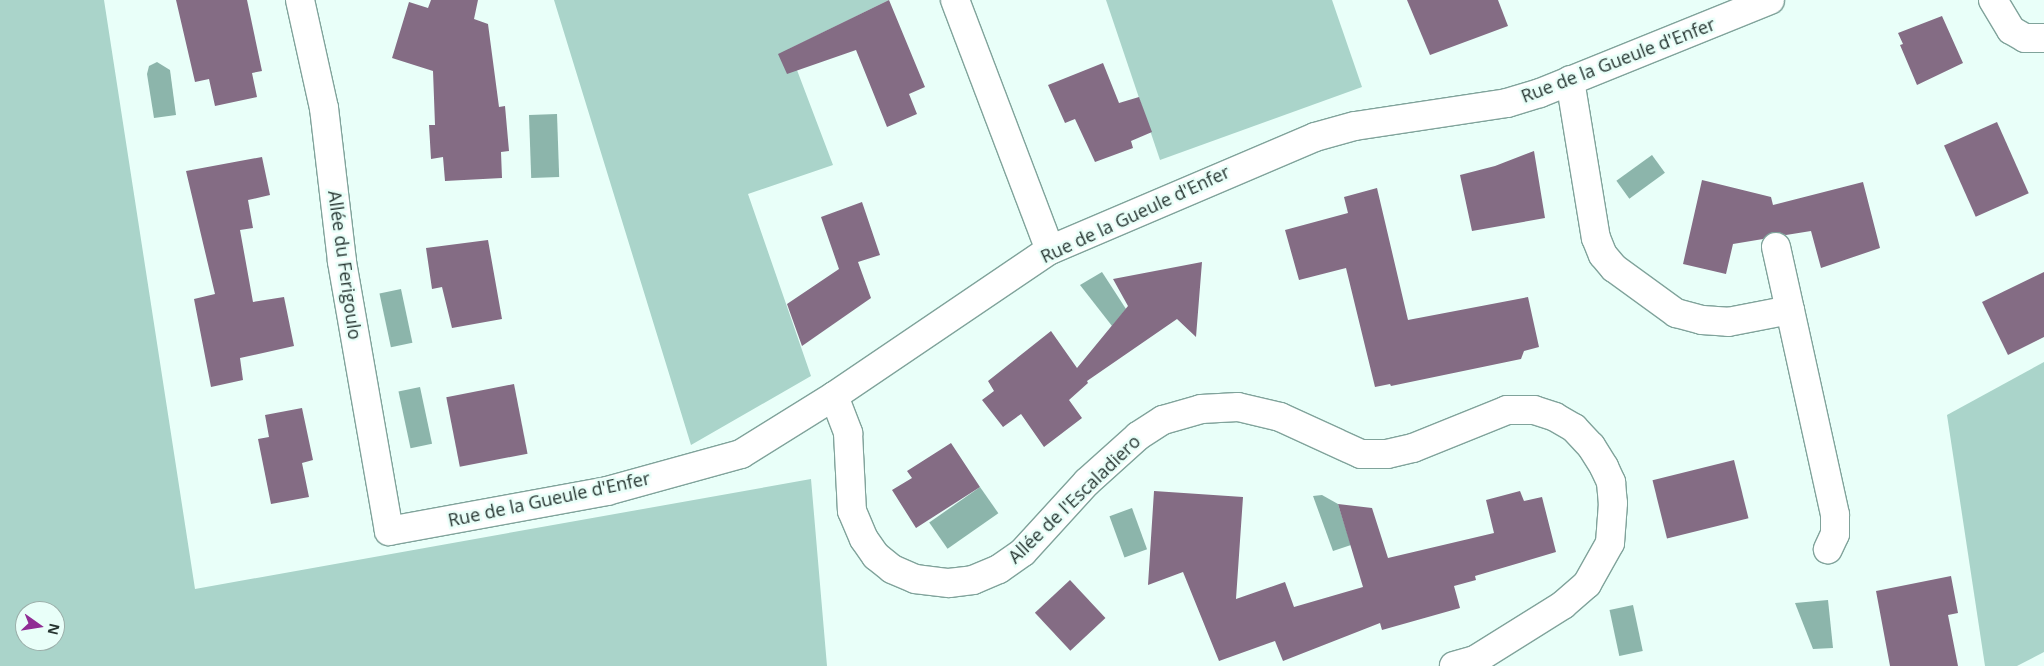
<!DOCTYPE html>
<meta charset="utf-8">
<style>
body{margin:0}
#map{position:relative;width:2044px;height:666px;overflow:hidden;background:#e9fff9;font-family:"Open Sans",sans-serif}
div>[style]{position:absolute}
.forest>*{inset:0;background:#aad4ca}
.water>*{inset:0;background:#8cb5ab;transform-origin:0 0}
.building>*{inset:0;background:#846c84;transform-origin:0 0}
.roads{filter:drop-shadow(1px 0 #80a39b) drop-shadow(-1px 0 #80a39b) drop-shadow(0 1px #80a39b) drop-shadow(0 -1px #80a39b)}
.street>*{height:28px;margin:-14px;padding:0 14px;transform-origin:14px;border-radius:14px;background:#fff}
span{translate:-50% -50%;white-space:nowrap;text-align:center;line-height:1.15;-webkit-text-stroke:5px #e9fff9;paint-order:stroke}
.street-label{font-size:18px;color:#263531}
.north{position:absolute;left:15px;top:601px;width:50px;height:50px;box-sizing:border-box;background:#e9fff9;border:1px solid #9baea9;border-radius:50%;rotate:103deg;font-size:14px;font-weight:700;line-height:20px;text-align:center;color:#263531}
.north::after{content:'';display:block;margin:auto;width:18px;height:22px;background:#902d94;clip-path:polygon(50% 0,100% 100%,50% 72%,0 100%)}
</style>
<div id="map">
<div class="forest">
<div style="clip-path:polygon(evenodd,0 0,104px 0,195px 589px,811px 479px,827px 666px,0 666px,0 0,25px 611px,55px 611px,55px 641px,25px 641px,25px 611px)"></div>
<div style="clip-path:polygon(554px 0,889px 0,789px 49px,833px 165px,748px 194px,811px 376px,691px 445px)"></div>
<div style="clip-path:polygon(1106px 0,1332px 0,1362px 87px,1160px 160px)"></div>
<div style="clip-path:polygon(2044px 362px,2044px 652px,2017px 666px,1985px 666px,1947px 415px)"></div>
</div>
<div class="water">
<div style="clip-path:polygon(157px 62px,170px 70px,176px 115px,154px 118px,147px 74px,149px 66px)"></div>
<div style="left:557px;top:114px;width:63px;height:28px;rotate:88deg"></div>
<div style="left:1652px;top:155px;width:22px;height:44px;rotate:54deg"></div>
<div style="clip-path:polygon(1102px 272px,1126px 309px,1112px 326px,1080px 285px)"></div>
<div style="left:401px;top:289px;width:55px;height:22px;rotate:78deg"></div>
<div style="left:420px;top:387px;width:58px;height:22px;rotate:78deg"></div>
<div style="left:980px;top:487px;width:32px;height:62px;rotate:55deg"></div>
<div style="clip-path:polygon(1322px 495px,1338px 504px,1351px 545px,1333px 551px,1313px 496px)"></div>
<div style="left:1132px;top:508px;width:44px;height:24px;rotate:70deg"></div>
<div style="clip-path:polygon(1828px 600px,1833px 648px,1813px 649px,1795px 603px)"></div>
<div style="left:1633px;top:605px;width:47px;height:24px;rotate:78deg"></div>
</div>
<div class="building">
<div style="clip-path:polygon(176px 0,247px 0,262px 71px,252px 73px,257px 97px,215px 106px,209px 79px,195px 82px)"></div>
<div style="clip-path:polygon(431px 0,478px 0,474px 19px,488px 24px,499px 107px,505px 106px,509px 151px,501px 152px,502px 178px,445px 181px,443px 157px,431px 159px,429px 125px,435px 125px,433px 71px,392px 58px,409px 2px,428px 8px)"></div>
<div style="clip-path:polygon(889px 0,925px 87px,909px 94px,917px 114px,887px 127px,856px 50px,787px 74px,778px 54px)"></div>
<div style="clip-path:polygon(1407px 0,1498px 0,1508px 26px,1430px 55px)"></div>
<div style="clip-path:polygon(1942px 16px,1963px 63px,1917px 85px,1900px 45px,1903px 44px,1898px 33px)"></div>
<div style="clip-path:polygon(1103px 63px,1119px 103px,1139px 97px,1152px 132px,1131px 141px,1133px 148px,1095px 162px,1075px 119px,1065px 123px,1048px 85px)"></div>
<div style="left:1997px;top:122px;width:78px;height:58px;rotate:66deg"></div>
<div style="clip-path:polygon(1534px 151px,1545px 218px,1472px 231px,1460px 175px,1495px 166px)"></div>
<div style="clip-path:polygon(262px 157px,270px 195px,248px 200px,253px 228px,240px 230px,253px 302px,284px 297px,294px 346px,240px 358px,243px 380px,211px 387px,194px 299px,215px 294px,186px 171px)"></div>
<div style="clip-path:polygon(1702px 180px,1771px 197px,1773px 205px,1863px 182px,1880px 248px,1821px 268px,1811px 231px,1786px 235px,1773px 232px,1763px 239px,1733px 244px,1726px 274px,1683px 264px)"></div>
<div style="clip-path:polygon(1377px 188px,1408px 320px,1528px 297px,1539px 347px,1524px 351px,1521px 359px,1391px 386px,1390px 384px,1375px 387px,1346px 268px,1299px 280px,1285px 230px,1348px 213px,1344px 197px)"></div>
<div style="clip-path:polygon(862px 202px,880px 255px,858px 262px,871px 298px,802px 346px,787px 304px,839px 269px,821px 217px)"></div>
<div style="clip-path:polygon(488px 240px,502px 319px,452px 328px,442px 287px,432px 289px,426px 248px)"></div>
<div style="clip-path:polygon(1202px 262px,1196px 337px,1177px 319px,1087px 381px,1088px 383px,1069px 400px,1082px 418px,1044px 447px,1021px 414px,1003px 427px,982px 400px,994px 391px,988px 381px,1051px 331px,1077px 368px,1128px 306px,1113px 279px)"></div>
<div style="clip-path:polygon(2044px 272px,2044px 337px,2008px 355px,1982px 302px)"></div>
<div style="left:514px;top:384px;width:71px;height:69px;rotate:79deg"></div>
<div style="clip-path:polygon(302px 408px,313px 460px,302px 463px,309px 497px,271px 504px,258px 439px,269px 437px,265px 415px)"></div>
<div style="clip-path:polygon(951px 443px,980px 487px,916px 528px,892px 490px,912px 478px,907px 471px)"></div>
<div style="left:1734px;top:460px;width:60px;height:84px;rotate:76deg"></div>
<div style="clip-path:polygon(1154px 491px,1243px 497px,1236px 599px,1285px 582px,1294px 607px,1363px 587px,1338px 504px,1372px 508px,1388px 558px,1494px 533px,1486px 500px,1520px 491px,1524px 501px,1542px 497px,1556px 552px,1475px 576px,1476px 580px,1454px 586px,1460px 608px,1382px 630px,1380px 623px,1283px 661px,1275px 641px,1219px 661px,1183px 572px,1148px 585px)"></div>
<div style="clip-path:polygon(1951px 576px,1958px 613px,1948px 615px,1958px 666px,1890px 666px,1876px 591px)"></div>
<div style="left:1070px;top:580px;width:52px;height:48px;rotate:47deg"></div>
</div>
<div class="roads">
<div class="street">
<div style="left:300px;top:0;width:111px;rotate:77.5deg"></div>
<div style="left:324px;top:108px;width:155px;rotate:83.3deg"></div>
<div style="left:342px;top:262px;width:273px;rotate:80.1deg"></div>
<div style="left:389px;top:531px;width:222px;rotate:-10.4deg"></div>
<div style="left:607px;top:491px;width:139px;rotate:-15.4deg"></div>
<div style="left:741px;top:454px;width:110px;rotate:-31.9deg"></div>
<div style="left:834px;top:396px;width:261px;rotate:-34.1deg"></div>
<div style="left:1050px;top:250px;width:288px;rotate:-23.1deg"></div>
<div style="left:1315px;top:137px;width:41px;rotate:-15.4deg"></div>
<div style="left:1355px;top:126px;width:154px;rotate:-8.6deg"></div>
<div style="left:1507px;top:103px;width:34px;rotate:-17deg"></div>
<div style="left:1540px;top:93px;width:248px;rotate:-22deg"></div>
<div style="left:955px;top:0;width:267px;rotate:69.2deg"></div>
<div style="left:1993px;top:0;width:35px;rotate:59deg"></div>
<div style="left:2011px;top:30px;width:16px;rotate:30deg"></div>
<div style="left:2025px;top:38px;width:19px"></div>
<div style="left:1570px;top:80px;width:160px;rotate:80.7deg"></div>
<div style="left:1596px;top:238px;width:18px;rotate:68deg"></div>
<div style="left:1603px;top:255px;width:17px;rotate:50deg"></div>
<div style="left:1614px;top:268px;width:77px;rotate:36deg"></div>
<div style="left:1676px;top:313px;width:27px;rotate:15deg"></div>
<div style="left:1702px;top:320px;width:26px;rotate:4deg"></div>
<div style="left:1728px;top:322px;width:63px;rotate:-11deg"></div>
<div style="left:1790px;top:310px;width:210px;rotate:77.6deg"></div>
<div style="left:1835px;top:515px;width:19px;rotate:90deg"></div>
<div style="left:1835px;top:534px;width:17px;rotate:115deg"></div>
<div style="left:1776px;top:247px;width:65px;rotate:77.5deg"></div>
<div style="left:834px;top:396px;width:40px;rotate:69deg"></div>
<div style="left:848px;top:433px;width:78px;rotate:87.1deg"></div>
<div style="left:852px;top:511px;width:30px;rotate:67deg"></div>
<div style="left:864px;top:539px;width:21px;rotate:55deg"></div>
<div style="left:876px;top:556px;width:21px;rotate:39deg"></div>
<div style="left:892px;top:569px;width:25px;rotate:23deg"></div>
<div style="left:915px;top:579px;width:34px;rotate:7deg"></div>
<div style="left:949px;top:583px;width:24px;rotate:-7deg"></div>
<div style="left:973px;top:580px;width:28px;rotate:-23deg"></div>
<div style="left:999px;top:569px;width:29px;rotate:-35deg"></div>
<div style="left:1023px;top:552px;width:95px;rotate:-47.6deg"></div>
<div style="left:1087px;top:482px;width:69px;rotate:-42deg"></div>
<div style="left:1138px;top:436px;width:30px;rotate:-33deg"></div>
<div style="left:1163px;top:420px;width:40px;rotate:-16deg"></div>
<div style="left:1201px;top:409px;width:37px;rotate:-3deg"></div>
<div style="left:1238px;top:407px;width:43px;rotate:13.4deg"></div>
<div style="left:1280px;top:417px;width:89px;rotate:24.6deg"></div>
<div style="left:1361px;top:454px;width:26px"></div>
<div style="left:1387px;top:454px;width:27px;rotate:-13deg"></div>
<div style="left:1413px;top:448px;width:101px;rotate:-22deg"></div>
<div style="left:1507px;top:410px;width:27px"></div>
<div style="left:1534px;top:410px;width:22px;rotate:18deg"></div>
<div style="left:1555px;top:417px;width:22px;rotate:30deg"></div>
<div style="left:1574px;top:428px;width:25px;rotate:47deg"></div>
<div style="left:1591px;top:446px;width:25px;rotate:58deg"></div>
<div style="left:1604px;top:467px;width:17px;rotate:65deg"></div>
<div style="left:1611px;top:482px;width:21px;rotate:85deg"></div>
<div style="left:1613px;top:503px;width:40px;rotate:94.3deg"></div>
<div style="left:1610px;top:543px;width:47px;rotate:119.3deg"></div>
<div style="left:1587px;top:584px;width:32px;rotate:139deg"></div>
<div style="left:1563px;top:605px;width:104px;rotate:148deg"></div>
<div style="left:1475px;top:660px;width:22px;rotate:164deg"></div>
</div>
</div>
<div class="street-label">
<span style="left:1618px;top:60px;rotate:-21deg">Rue de la Gueule d'Enfer</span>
<span style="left:1135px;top:214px;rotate:-25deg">Rue de la Gueule d'Enfer</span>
<span style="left:345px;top:265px;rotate:82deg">Allée du Ferigoulo</span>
<span style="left:549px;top:499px;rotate:-12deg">Rue de la Gueule d'Enfer</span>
<span style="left:1074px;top:499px;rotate:-44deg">Allée de l'Escaladiero</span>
</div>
<div class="north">N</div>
</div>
